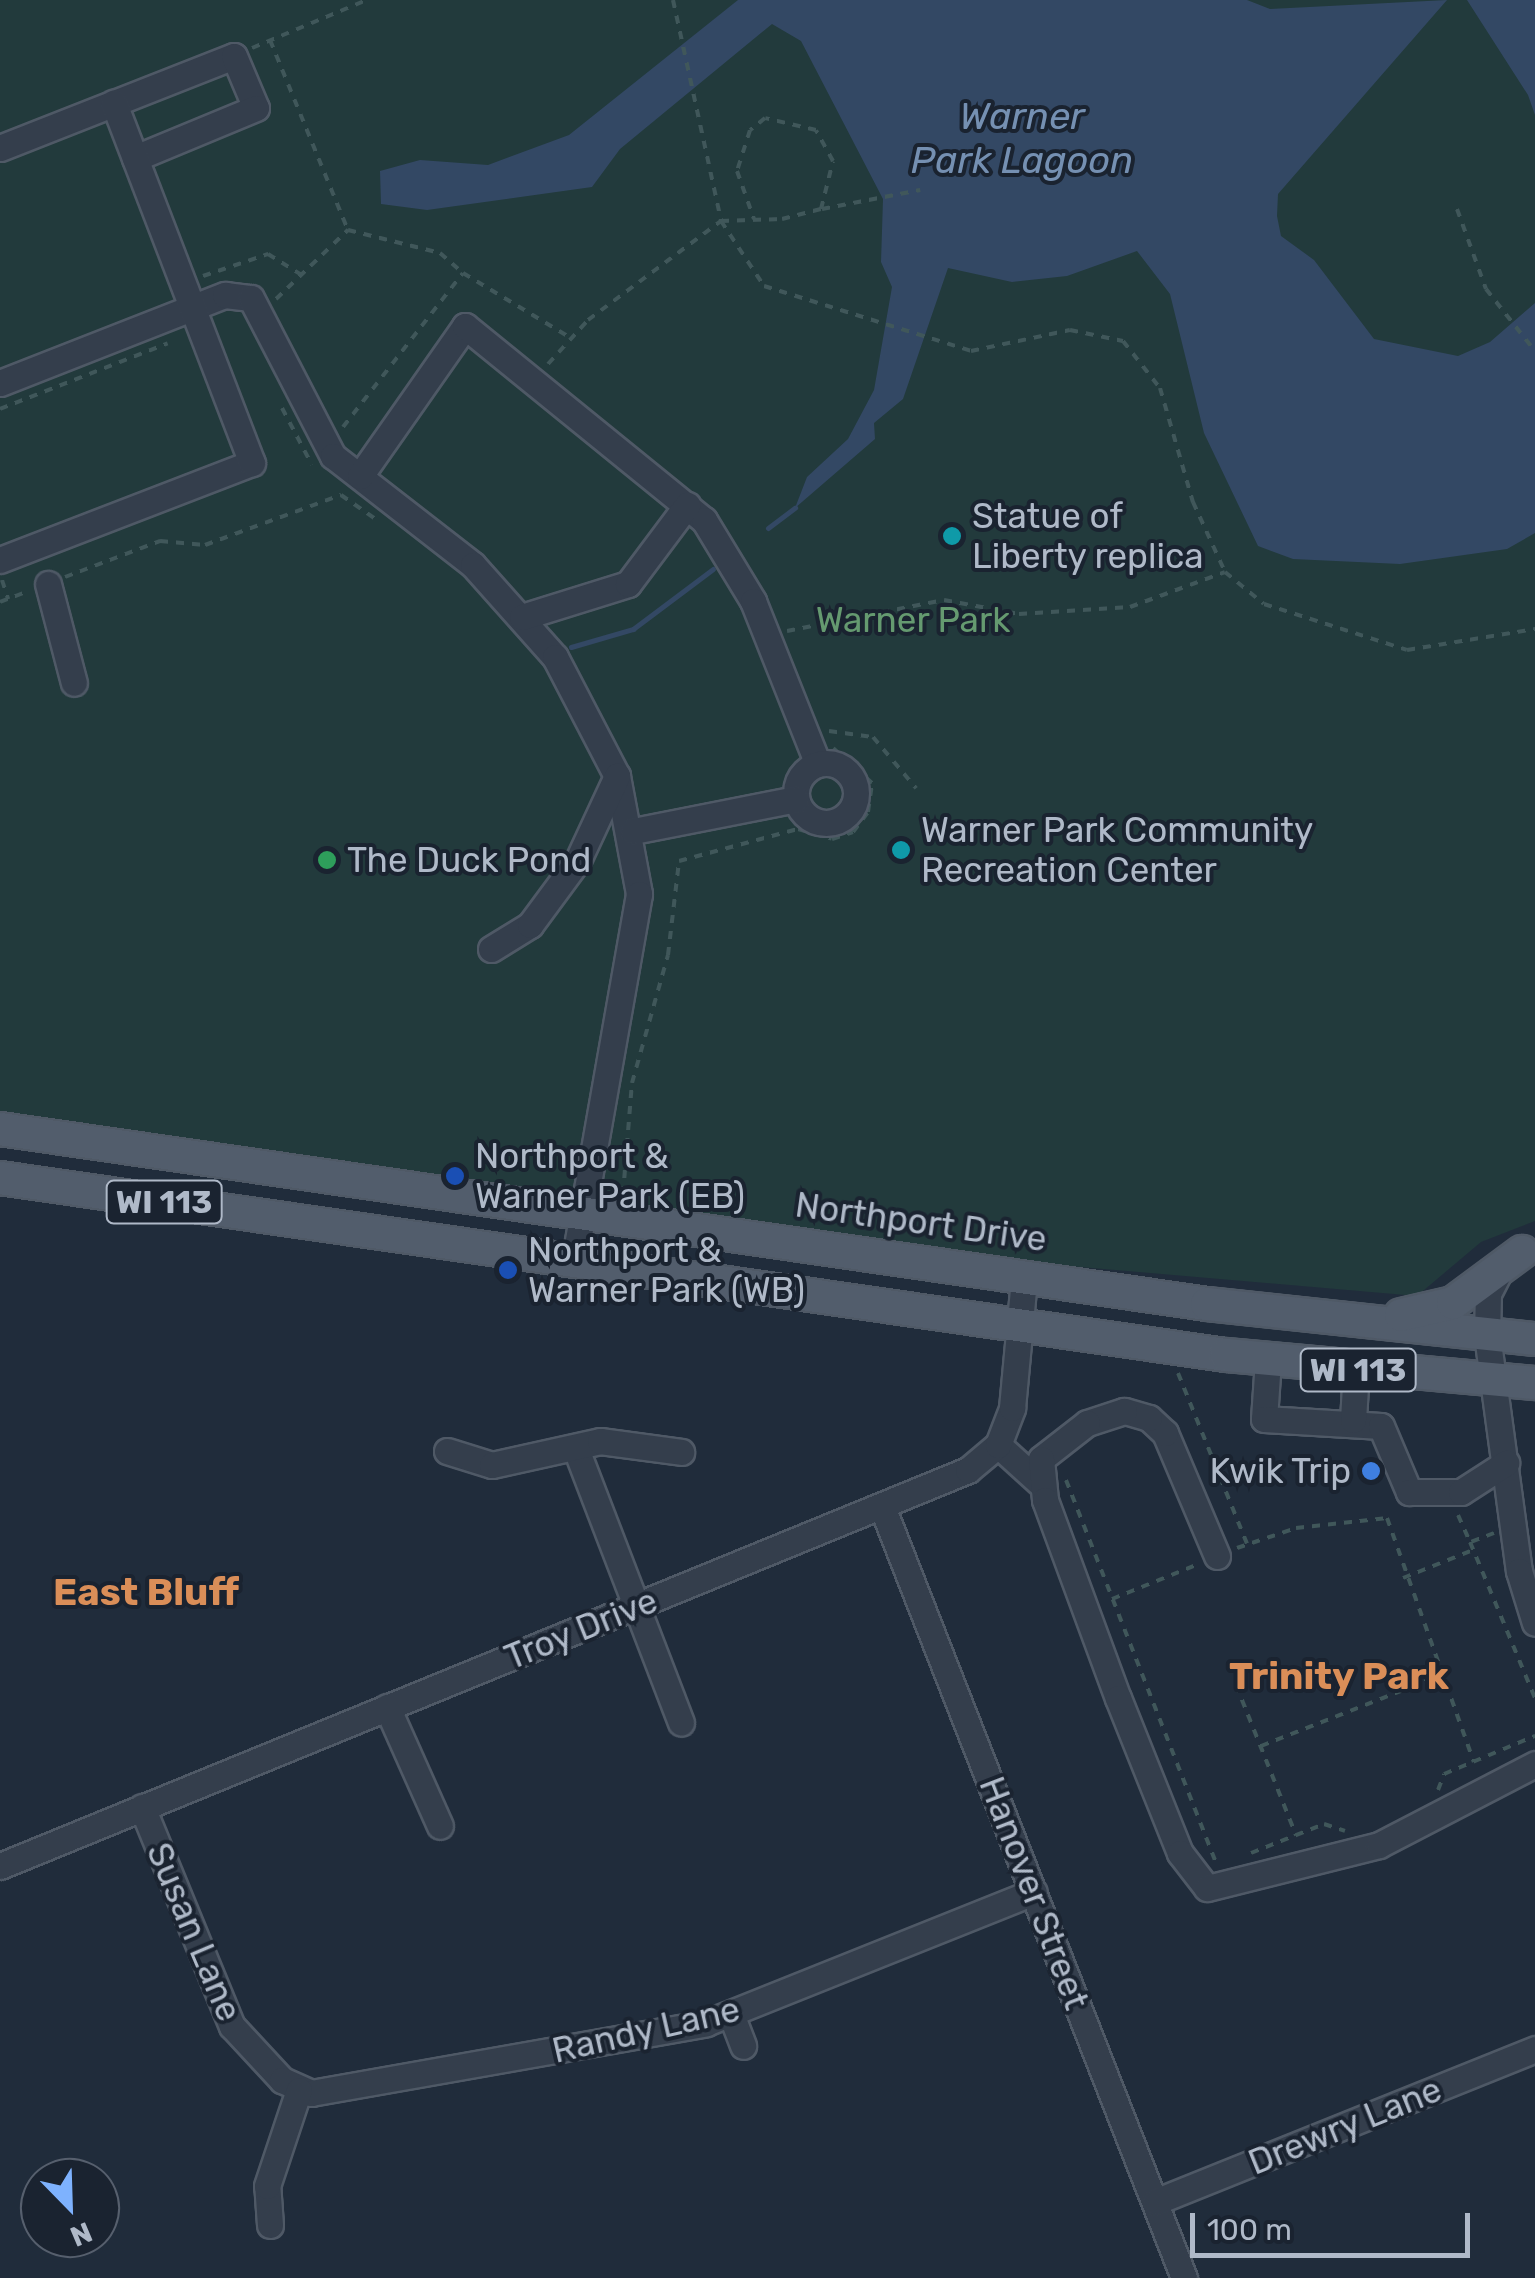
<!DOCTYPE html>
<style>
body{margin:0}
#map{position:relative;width:1535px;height:2278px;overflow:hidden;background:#202c3b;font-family:Rubik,sans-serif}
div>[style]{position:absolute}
.green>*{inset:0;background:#223a3c}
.water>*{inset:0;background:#334864}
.stream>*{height:5px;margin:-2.5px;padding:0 2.5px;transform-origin:2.5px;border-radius:2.5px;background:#334864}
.path>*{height:4px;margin-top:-2px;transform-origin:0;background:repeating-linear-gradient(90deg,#40575a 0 8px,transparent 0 16px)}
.roads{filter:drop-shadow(2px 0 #4f5966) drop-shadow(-2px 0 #4f5966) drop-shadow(0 2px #4f5966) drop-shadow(0 -2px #4f5966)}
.minor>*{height:25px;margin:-12.5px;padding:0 12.5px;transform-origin:12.5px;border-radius:12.5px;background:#343e4c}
.minor>.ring{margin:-12.5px;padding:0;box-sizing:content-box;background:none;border:25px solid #343e4c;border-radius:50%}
.major>*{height:32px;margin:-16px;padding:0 16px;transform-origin:16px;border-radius:16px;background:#525d6c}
.dots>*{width:28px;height:28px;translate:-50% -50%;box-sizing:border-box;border:5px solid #1a2330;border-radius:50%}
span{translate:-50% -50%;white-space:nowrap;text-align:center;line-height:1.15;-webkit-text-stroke:8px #1a2330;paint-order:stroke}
.shield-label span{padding:2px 8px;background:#1a2330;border:2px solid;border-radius:8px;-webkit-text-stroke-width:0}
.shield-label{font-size:32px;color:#afb9c8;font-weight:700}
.poi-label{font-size:35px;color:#afb9c8}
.left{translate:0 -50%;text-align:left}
.right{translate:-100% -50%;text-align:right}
.park-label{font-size:35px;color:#659a70}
.street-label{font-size:35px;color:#afb9c8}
.water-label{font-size:38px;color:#7590b2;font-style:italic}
.neighbourhood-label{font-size:38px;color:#da8e58;font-weight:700}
.north{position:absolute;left:20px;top:2158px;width:100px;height:100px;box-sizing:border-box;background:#1a2330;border:2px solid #565f6d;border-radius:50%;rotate:157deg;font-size:28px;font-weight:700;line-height:40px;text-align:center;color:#afb9c8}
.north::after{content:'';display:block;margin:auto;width:35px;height:45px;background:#7eb2fe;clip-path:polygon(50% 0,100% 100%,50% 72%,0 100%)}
.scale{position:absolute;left:1190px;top:2213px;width:280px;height:45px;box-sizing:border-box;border:5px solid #afb9c8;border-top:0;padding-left:12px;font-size:30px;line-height:35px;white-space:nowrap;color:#afb9c8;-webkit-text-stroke:8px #1a2330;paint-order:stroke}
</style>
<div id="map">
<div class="green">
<div style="clip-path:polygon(0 0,1535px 0,1535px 1221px,1481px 1242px,1417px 1296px,953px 1256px,0 1116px)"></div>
</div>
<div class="water">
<div style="clip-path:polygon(738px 0,1247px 0,1270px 9px,1447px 0,1278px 194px,1277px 216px,1281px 236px,1314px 260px,1374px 339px,1458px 356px,1490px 342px,1535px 303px,1535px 533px,1507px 549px,1400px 564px,1293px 559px,1258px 546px,1204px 433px,1170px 294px,1137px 251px,1067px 276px,1012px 282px,948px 268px,903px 399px,874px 423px,875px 439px,795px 508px,807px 477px,848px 439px,874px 390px,892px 287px,881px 262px,883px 199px,801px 41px,772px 24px,620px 149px,592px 187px,427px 210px,381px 204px,380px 171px,420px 160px,488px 165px,569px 135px)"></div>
<div style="clip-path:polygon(1467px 0,1535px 0,1535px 115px,1528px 95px)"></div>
</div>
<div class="stream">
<div style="left:768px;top:528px;width:34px;rotate:-37deg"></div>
<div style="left:571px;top:647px;width:65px;rotate:-16.2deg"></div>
<div style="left:633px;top:629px;width:100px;rotate:-36.9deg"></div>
</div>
<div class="path">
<div style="left:673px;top:0;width:226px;rotate:77.7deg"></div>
<div style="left:721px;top:221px;width:78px;rotate:56.5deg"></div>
<div style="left:764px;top:286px;width:217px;rotate:17.4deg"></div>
<div style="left:971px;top:351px;width:101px;rotate:-12deg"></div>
<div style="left:1070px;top:330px;width:54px;rotate:11.7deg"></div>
<div style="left:1123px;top:341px;width:60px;rotate:51.8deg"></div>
<div style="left:1160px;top:388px;width:119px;rotate:73.9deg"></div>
<div style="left:1193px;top:502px;width:77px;rotate:65.4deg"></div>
<div style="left:1225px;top:572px;width:50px;rotate:39.4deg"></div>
<div style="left:1264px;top:604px;width:150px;rotate:17.8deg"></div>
<div style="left:1407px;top:650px;width:130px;rotate:-9.3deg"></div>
<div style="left:270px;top:40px;width:205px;rotate:67.7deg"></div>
<div style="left:252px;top:48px;width:125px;rotate:-22.7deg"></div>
<div style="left:822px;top:209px;width:100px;rotate:-11deg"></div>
<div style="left:1457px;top:209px;width:85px;rotate:70.1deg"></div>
<div style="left:1486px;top:289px;width:79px;rotate:51.7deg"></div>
<div style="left:203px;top:276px;width:69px;rotate:-18.7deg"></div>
<div style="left:268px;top:254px;width:39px;rotate:32deg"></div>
<div style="left:276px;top:299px;width:100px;rotate:-43.8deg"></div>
<div style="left:348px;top:230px;width:95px;rotate:14deg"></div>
<div style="left:440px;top:253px;width:30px;rotate:41deg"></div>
<div style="left:548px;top:364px;width:59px;rotate:-47.7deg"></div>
<div style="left:588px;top:320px;width:166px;rotate:-36.7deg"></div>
<div style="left:721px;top:221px;width:61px;rotate:-1.9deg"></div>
<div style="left:782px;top:219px;width:40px;rotate:-14.4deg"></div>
<div style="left:821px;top:209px;width:49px;rotate:-76deg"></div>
<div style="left:833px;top:161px;width:35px;rotate:-119deg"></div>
<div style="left:816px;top:130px;width:52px;rotate:-166.8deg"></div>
<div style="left:765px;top:118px;width:19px;rotate:141deg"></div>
<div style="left:750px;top:130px;width:43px;rotate:107.6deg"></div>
<div style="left:737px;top:171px;width:51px;rotate:70.5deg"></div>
<div style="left:282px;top:408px;width:64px;rotate:62.2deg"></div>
<div style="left:0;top:409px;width:180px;rotate:-21.4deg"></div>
<div style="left:343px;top:427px;width:195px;rotate:-52.1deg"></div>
<div style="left:463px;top:273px;width:124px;rotate:31.1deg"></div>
<div style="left:65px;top:577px;width:102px;rotate:-20.8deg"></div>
<div style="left:160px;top:541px;width:45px;rotate:5.1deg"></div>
<div style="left:205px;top:545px;width:145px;rotate:-20.2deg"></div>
<div style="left:341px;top:495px;width:44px;rotate:34.8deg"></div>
<div style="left:2px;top:580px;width:20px;rotate:72deg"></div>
<div style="left:0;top:602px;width:30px;rotate:-21deg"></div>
<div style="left:787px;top:631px;width:160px;rotate:-11.2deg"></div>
<div style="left:944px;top:600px;width:76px;rotate:10.6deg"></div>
<div style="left:1019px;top:614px;width:111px;rotate:-3.6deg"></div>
<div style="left:1130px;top:607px;width:101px;rotate:-20.2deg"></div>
<div style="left:829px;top:731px;width:44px;rotate:7.8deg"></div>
<div style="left:873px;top:737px;width:67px;rotate:49.9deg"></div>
<div style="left:623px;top:1194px;width:111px;rotate:-85.4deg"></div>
<div style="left:632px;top:1083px;width:133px;rotate:-74.3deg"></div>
<div style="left:668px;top:955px;width:95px;rotate:-83.3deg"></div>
<div style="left:679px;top:861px;width:123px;rotate:-15.1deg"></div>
<div style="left:798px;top:829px;width:35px;rotate:16deg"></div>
<div style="left:832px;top:839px;width:22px;rotate:-18deg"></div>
<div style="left:853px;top:832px;width:25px;rotate:-53deg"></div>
<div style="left:868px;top:812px;width:29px;rotate:-82deg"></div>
<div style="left:872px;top:783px;width:52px;rotate:-138.1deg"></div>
<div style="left:1178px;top:1373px;width:184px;rotate:68deg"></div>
<div style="left:1066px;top:1480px;width:410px;rotate:68.6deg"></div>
<div style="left:1458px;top:1515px;width:30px;rotate:66deg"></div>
<div style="left:1494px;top:1533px;width:26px;rotate:159deg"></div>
<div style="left:1470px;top:1542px;width:169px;rotate:67.4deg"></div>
<div style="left:1237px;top:1548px;width:62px;rotate:-18.7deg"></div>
<div style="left:1296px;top:1528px;width:92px;rotate:-6.3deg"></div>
<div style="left:1387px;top:1518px;width:259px;rotate:70.4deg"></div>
<div style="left:1403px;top:1578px;width:75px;rotate:-21.8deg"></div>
<div style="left:1112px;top:1599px;width:91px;rotate:-22deg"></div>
<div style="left:1236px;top:1685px;width:162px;rotate:68.2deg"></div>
<div style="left:1261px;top:1746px;width:193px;rotate:-21.5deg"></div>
<div style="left:1438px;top:1790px;width:17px;rotate:-69deg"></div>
<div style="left:1444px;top:1774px;width:99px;rotate:-22.7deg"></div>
<div style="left:1251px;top:1853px;width:79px;rotate:-21.7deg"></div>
<div style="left:1324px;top:1824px;width:22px;rotate:18deg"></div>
</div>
<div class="roads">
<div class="minor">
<div style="left:0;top:148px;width:251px;rotate:-21.5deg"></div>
<div style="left:234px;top:56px;width:56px;rotate:67.1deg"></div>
<div style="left:256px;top:108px;width:131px;rotate:157.5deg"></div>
<div style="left:0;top:383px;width:242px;rotate:-21.4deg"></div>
<div style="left:225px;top:295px;width:26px;rotate:7deg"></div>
<div style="left:251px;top:298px;width:178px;rotate:62.6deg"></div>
<div style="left:333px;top:456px;width:177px;rotate:37.9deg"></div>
<div style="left:473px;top:565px;width:123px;rotate:48.3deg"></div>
<div style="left:555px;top:657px;width:134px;rotate:62.5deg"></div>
<div style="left:617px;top:776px;width:120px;rotate:79.4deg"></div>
<div style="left:639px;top:894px;width:374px;rotate:100deg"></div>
<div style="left:360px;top:476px;width:183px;rotate:-55deg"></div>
<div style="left:465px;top:326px;width:308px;rotate:39.1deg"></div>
<div style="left:704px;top:520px;width:95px;rotate:58.8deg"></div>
<div style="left:753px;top:601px;width:175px;rotate:68.3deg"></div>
<div style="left:0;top:560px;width:270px;rotate:-21.1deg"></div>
<div style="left:252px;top:463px;width:386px;rotate:-111deg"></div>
<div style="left:48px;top:584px;width:102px;rotate:75.3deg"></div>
<div style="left:522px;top:617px;width:111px;rotate:-17.3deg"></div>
<div style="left:628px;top:584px;width:99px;rotate:-53.2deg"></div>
<div class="ring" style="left:796px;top:763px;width:35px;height:35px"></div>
<div style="left:633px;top:831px;width:166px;rotate:-11.1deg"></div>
<div style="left:491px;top:949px;width:46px;rotate:-31.6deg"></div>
<div style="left:530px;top:925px;width:81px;rotate:-53.6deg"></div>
<div style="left:578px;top:860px;width:93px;rotate:-65.1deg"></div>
<div style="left:1501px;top:1268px;width:29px;rotate:117deg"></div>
<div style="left:1488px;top:1294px;width:41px;rotate:91.4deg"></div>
<div style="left:1487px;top:1335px;width:238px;rotate:82.3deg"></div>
<div style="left:1519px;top:1571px;width:54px;rotate:72.9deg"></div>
<div style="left:1268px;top:1360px;width:59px;rotate:93.9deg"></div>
<div style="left:1264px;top:1419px;width:117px;rotate:3.4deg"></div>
<div style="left:1381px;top:1426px;width:72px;rotate:67deg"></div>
<div style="left:1409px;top:1492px;width:52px"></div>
<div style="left:1461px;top:1492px;width:54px;rotate:-32.8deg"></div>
<div style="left:1353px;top:1420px;width:50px;rotate:-86.6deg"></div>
<div style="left:998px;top:1445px;width:58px;rotate:42.2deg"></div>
<div style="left:576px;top:1449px;width:293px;rotate:69deg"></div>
<div style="left:447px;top:1451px;width:47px;rotate:17.3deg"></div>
<div style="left:492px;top:1465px;width:111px;rotate:-12.5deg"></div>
<div style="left:600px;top:1441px;width:82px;rotate:7.7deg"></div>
<div style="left:883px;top:1509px;width:826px;rotate:68.62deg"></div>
<div style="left:1217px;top:1556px;width:134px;rotate:-112.9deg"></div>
<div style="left:1165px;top:1433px;width:22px;rotate:-137deg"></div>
<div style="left:1149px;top:1418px;width:26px;rotate:-164deg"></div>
<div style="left:1124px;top:1411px;width:39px;rotate:162deg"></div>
<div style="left:1087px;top:1423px;width:58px;rotate:142deg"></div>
<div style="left:1041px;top:1459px;width:41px;rotate:84.4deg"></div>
<div style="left:1045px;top:1500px;width:211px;rotate:69.8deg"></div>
<div style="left:1118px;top:1698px;width:167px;rotate:68.2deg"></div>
<div style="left:1180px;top:1853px;width:44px;rotate:52.4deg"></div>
<div style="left:1207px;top:1888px;width:177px;rotate:-14deg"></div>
<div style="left:1379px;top:1845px;width:176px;rotate:-27.4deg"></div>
<div style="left:387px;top:1707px;width:130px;rotate:66deg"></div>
<div style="left:142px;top:1807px;width:237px;rotate:67.7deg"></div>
<div style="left:232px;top:2026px;width:74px;rotate:47.2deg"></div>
<div style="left:282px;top:2080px;width:32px;rotate:24deg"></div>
<div style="left:311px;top:2093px;width:401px;rotate:-10deg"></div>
<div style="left:706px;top:2023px;width:353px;rotate:-21.8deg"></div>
<div style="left:0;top:1866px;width:1046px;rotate:-22.25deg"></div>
<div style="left:968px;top:1470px;width:39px;rotate:-40deg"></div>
<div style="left:998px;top:1445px;width:40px;rotate:-69deg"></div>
<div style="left:1012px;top:1408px;width:131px;rotate:-84.7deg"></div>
<div style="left:731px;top:2014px;width:34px;rotate:69deg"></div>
<div style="left:1155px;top:2202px;width:410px;rotate:-21.9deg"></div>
<div style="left:270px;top:2225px;width:39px;rotate:-94deg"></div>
<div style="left:267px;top:2186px;width:101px;rotate:-71.6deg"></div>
</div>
<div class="major">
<div style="left:0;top:1129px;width:1220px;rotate:8.25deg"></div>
<div style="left:1207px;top:1304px;width:330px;rotate:6.1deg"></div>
<div style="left:0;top:1178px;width:1239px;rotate:8.22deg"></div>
<div style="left:1226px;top:1355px;width:310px;rotate:5.2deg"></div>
<div style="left:1401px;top:1315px;width:53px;rotate:-13deg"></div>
<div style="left:1453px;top:1303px;width:86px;rotate:-36.5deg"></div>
</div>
</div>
<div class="dots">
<div style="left:952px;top:536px;background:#0f9aa8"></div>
<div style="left:901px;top:850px;background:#0f9aa8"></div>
<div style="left:327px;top:860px;background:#2e9e5b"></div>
<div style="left:455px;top:1176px;background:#1a4fb4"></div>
<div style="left:508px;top:1270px;background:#1a4fb4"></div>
<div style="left:1371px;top:1471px;background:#3f7fe0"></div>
</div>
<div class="shield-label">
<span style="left:164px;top:1202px">WI 113</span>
<span style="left:1358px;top:1370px">WI 113</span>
</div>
<div class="poi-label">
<span class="left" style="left:972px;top:536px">Statue of<br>Liberty replica</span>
<span class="left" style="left:921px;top:850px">Warner Park Community<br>Recreation Center</span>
<span class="left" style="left:347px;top:860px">The Duck Pond</span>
<span class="left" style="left:475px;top:1176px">Northport &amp;<br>Warner Park (EB)</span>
<span class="left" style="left:528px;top:1270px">Northport &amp;<br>Warner Park (WB)</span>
<span class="right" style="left:1351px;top:1471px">Kwik Trip</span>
</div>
<div class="park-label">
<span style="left:913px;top:620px">Warner Park</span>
</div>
<div class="street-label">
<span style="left:921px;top:1222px;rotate:8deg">Northport Drive</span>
<span style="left:581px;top:1629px;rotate:-22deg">Troy Drive</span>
<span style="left:1034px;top:1893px;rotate:69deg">Hanover Street</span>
<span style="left:194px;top:1932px;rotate:67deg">Susan Lane</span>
<span style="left:646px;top:2030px;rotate:-13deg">Randy Lane</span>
<span style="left:1345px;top:2126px;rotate:-22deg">Drewry Lane</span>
</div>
<div class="water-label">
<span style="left:1022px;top:139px">Warner<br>Park Lagoon</span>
</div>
<div class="neighbourhood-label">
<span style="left:146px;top:1593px">East Bluff</span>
<span style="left:1339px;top:1677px">Trinity Park</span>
</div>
<div class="north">N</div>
<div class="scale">100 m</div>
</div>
